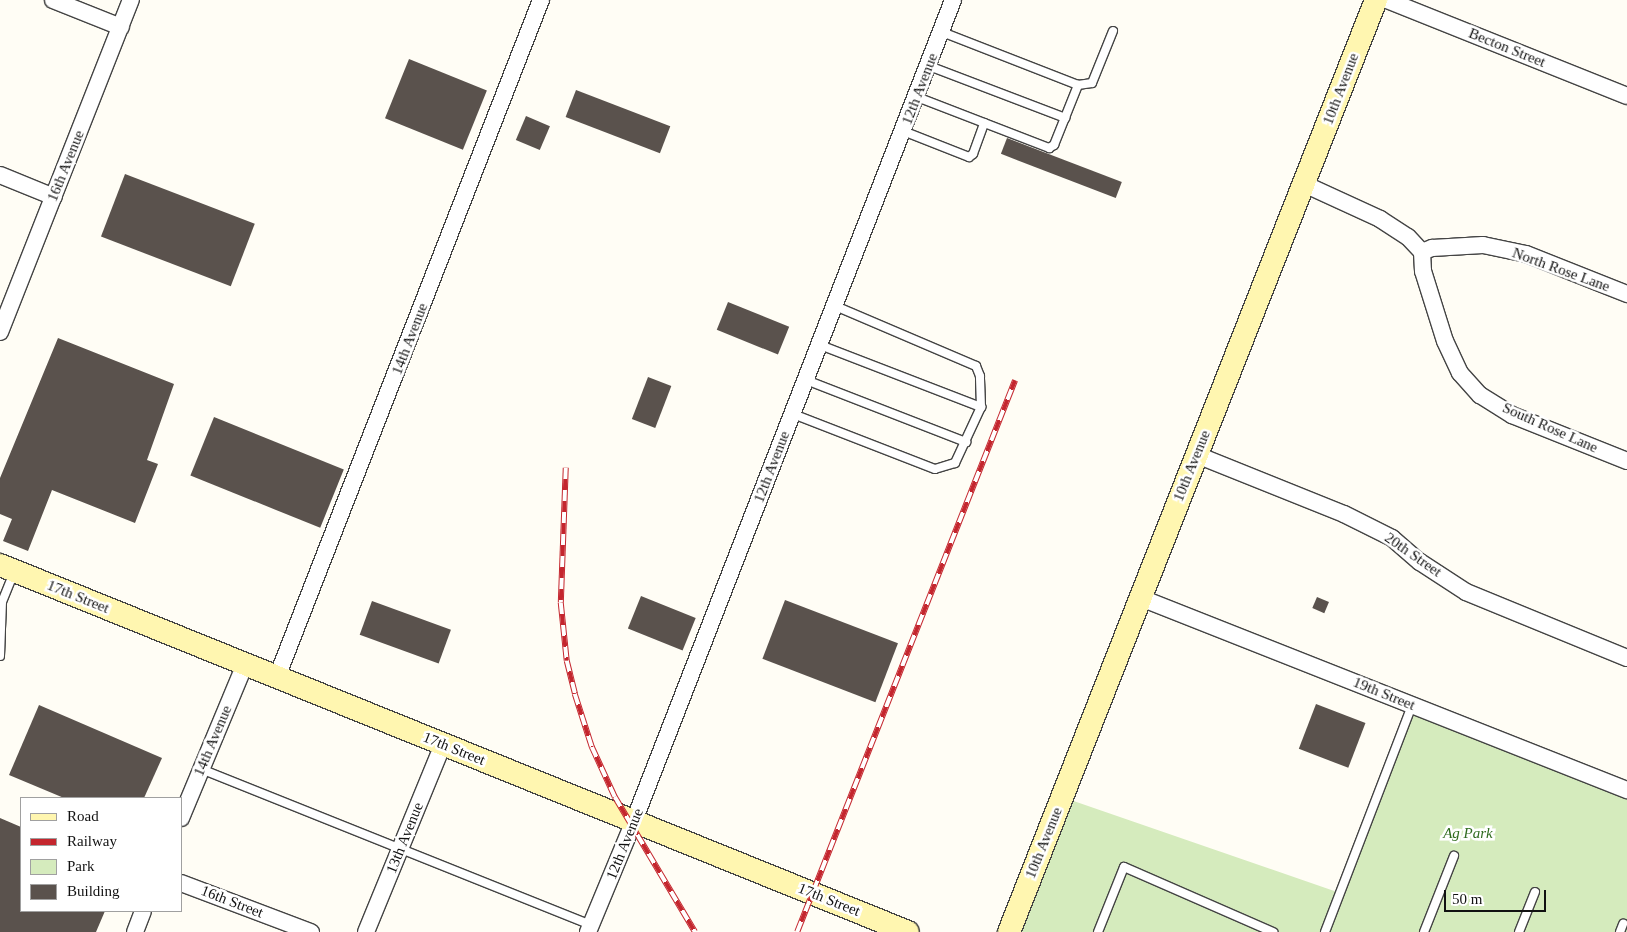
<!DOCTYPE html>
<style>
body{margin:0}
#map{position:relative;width:1627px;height:932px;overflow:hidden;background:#fffdf5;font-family:Georgia,serif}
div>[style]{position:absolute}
.green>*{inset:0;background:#d5ebbd}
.building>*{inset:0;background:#5a524d;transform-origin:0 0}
.roads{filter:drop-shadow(1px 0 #444) drop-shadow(-1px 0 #444) drop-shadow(0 1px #444) drop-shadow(0 -1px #444)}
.service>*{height:8px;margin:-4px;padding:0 4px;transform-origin:4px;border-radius:4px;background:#fff}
.minor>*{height:16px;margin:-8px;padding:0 8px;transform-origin:8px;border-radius:8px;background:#fff}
.secondary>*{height:22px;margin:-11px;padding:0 11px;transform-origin:11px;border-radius:11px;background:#fff6b0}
.rail>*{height:5.5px;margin-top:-2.75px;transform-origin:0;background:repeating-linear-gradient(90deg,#fff 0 11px,#c4262e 0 22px);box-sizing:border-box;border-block:1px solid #c4262e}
span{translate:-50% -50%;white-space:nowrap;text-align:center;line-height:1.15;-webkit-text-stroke:5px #fff;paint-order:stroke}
.street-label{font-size:15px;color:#111}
.park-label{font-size:15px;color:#2f6b1f;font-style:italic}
.legend{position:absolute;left:20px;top:797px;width:162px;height:115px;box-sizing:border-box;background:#fff;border:1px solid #a0a0a0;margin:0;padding:6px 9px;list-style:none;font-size:15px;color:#111}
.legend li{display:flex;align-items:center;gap:10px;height:25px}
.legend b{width:25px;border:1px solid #a0a0a0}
.scale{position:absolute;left:1444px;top:890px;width:102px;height:22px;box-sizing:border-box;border:2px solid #111;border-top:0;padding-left:6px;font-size:15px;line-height:18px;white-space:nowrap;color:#111;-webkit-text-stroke:4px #fff;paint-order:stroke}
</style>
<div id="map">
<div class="green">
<div style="clip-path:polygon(1412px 705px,1627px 790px,1627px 932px,1009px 932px,1062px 797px,1340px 893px)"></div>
</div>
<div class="building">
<div style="left:409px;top:59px;width:84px;height:64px;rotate:22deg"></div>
<div style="left:576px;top:90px;width:101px;height:29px;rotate:21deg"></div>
<div style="left:526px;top:116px;width:26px;height:26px;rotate:23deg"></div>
<div style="left:1007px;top:138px;width:123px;height:17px;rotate:21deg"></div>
<div style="left:125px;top:174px;width:139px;height:67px;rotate:21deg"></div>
<div style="left:728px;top:302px;width:66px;height:30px;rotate:22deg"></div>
<div style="clip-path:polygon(58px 338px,174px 384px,147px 460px,158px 464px,135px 523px,52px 490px,28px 551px,3px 541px,12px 519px,0 514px,0 478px)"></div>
<div style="left:648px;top:377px;width:25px;height:45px;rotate:21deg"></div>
<div style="left:214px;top:417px;width:140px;height:63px;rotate:22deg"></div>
<div style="left:641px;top:596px;width:59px;height:35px;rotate:22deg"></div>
<div style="left:1317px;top:597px;width:13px;height:12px;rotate:23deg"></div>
<div style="left:785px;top:600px;width:121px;height:63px;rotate:21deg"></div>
<div style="left:372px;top:601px;width:84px;height:36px;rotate:20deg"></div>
<div style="left:1316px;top:704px;width:53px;height:48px;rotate:21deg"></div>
<div style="clip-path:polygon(39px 705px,162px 758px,144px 798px,64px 798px,9px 775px)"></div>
<div style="clip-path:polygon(0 818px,21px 827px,21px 911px,105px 911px,96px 932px,0 932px)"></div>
</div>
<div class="roads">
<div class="service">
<div style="left:929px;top:66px;width:146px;rotate:20.9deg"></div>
<div style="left:1078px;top:85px;width:14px;rotate:-8deg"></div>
<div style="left:1092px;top:83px;width:56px;rotate:-68deg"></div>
<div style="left:917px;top:97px;width:142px;rotate:21.1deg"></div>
<div style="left:1049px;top:148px;width:6px;rotate:-31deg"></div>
<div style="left:1054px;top:145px;width:65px;rotate:-68.2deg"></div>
<div style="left:1078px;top:85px;width:146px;rotate:-158.7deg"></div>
<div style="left:903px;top:131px;width:71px;rotate:21.5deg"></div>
<div style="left:969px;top:157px;width:5px;rotate:-37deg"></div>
<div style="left:973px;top:154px;width:33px;rotate:-70deg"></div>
<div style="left:820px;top:345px;width:173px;rotate:21.1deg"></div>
<div style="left:806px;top:380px;width:172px;rotate:21.2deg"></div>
<div style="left:793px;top:414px;width:152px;rotate:21.2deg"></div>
<div style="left:935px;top:469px;width:21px;rotate:-17deg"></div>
<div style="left:955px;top:463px;width:62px;rotate:-65.1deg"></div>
<div style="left:981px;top:407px;width:31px;rotate:-92deg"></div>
<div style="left:980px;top:376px;width:11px;rotate:-112deg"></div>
<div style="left:976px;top:366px;width:153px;rotate:-156.9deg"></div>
<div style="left:0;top:656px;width:54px;rotate:-87.9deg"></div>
<div style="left:2px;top:602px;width:31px;rotate:-68deg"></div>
<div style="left:201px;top:769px;width:420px;rotate:21.8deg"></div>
<div style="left:1098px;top:932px;width:70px;rotate:-68.2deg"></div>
<div style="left:1124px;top:867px;width:163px;rotate:23.6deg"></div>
<div style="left:1325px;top:932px;width:243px;rotate:-69deg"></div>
<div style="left:1424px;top:932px;width:82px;rotate:-68.5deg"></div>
<div style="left:1519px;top:932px;width:43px;rotate:-68.2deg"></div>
<div style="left:1620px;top:932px;width:9px;rotate:-69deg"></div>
</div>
<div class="minor">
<div style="left:53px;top:0;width:73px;rotate:21.7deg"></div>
<div style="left:1387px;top:0;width:258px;rotate:21.8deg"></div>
<div style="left:0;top:175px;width:58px;rotate:22.2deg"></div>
<div style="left:1304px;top:184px;width:84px;rotate:24.7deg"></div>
<div style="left:1380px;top:219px;width:33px;rotate:33deg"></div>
<div style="left:1408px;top:237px;width:21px;rotate:47deg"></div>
<div style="left:1422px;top:252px;width:11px;rotate:-22deg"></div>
<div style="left:1432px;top:248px;width:51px;rotate:-3.4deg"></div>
<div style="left:1483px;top:245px;width:44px;rotate:11.8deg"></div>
<div style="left:1526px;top:254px;width:109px;rotate:21.6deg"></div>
<div style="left:1422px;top:252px;width:19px;rotate:87deg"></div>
<div style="left:1423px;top:271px;width:73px;rotate:72.6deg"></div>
<div style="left:1445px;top:341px;width:35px;rotate:65deg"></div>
<div style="left:1460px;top:373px;width:30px;rotate:48deg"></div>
<div style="left:1480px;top:395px;width:38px;rotate:32deg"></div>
<div style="left:1512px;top:415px;width:124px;rotate:21.8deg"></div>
<div style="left:0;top:332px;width:357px;rotate:-68.5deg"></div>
<div style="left:1197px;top:455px;width:158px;rotate:21.9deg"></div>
<div style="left:1344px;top:514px;width:54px;rotate:26.6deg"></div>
<div style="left:1392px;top:538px;width:37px;rotate:41deg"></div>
<div style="left:1420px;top:562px;width:55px;rotate:33.1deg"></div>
<div style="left:1466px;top:592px;width:174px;rotate:22.3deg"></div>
<div style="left:1141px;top:598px;width:523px;rotate:21.56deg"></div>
<div style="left:277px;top:677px;width:727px;rotate:-68.7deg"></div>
<div style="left:181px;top:818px;width:167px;rotate:-67.4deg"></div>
<div style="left:181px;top:883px;width:139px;rotate:20.7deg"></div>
<div style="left:135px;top:932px;width:22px;rotate:-69deg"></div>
<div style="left:366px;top:932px;width:203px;rotate:-67.7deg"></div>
<div style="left:588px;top:932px;width:115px;rotate:-67.5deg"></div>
<div style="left:632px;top:826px;width:886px;rotate:-68.76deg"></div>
</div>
<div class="secondary">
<div style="left:0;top:565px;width:979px;rotate:22.01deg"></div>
<div style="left:1009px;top:932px;width:1002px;rotate:-68.51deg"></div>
</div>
</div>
<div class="rail">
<div style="left:566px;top:468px;width:135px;rotate:92.1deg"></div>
<div style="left:561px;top:603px;width:58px;rotate:84.1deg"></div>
<div style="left:567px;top:661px;width:34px;rotate:76deg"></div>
<div style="left:575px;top:694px;width:56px;rotate:72.2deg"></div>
<div style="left:592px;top:747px;width:55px;rotate:65.3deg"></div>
<div style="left:615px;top:797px;width:157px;rotate:59.3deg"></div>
<div style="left:797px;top:932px;width:593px;rotate:-68.45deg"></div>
</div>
<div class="street-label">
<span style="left:1507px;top:48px;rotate:22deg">Becton Street</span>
<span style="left:920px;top:89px;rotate:-69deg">12th Avenue</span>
<span style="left:1341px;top:89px;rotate:-69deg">10th Avenue</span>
<span style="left:66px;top:166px;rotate:-68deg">16th Avenue</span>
<span style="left:1561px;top:270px;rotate:20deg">North Rose Lane</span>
<span style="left:410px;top:339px;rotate:-69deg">14th Avenue</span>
<span style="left:1550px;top:428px;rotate:24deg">South Rose Lane</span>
<span style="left:1192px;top:466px;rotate:-68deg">10th Avenue</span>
<span style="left:772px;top:467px;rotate:-69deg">12th Avenue</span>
<span style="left:1413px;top:555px;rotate:35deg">20th Street</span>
<span style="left:78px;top:597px;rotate:22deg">17th Street</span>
<span style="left:1384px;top:694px;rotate:22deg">19th Street</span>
<span style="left:213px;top:741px;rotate:-67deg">14th Avenue</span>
<span style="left:454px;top:749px;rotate:22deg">17th Street</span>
<span style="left:405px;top:838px;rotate:-68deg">13th Avenue</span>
<span style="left:1044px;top:843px;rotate:-68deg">10th Avenue</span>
<span style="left:625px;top:844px;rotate:-68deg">12th Avenue</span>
<span style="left:829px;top:900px;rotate:22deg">17th Street</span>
<span style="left:232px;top:902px;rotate:21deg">16th Street</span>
</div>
<div class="park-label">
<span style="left:1468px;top:834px">Ag Park</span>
</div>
<ul class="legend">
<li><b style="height:6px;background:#fff6b0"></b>Road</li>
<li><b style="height:6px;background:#c4262e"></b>Railway</li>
<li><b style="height:14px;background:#d5ebbd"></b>Park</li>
<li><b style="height:14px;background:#5a524d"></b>Building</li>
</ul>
<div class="scale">50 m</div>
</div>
